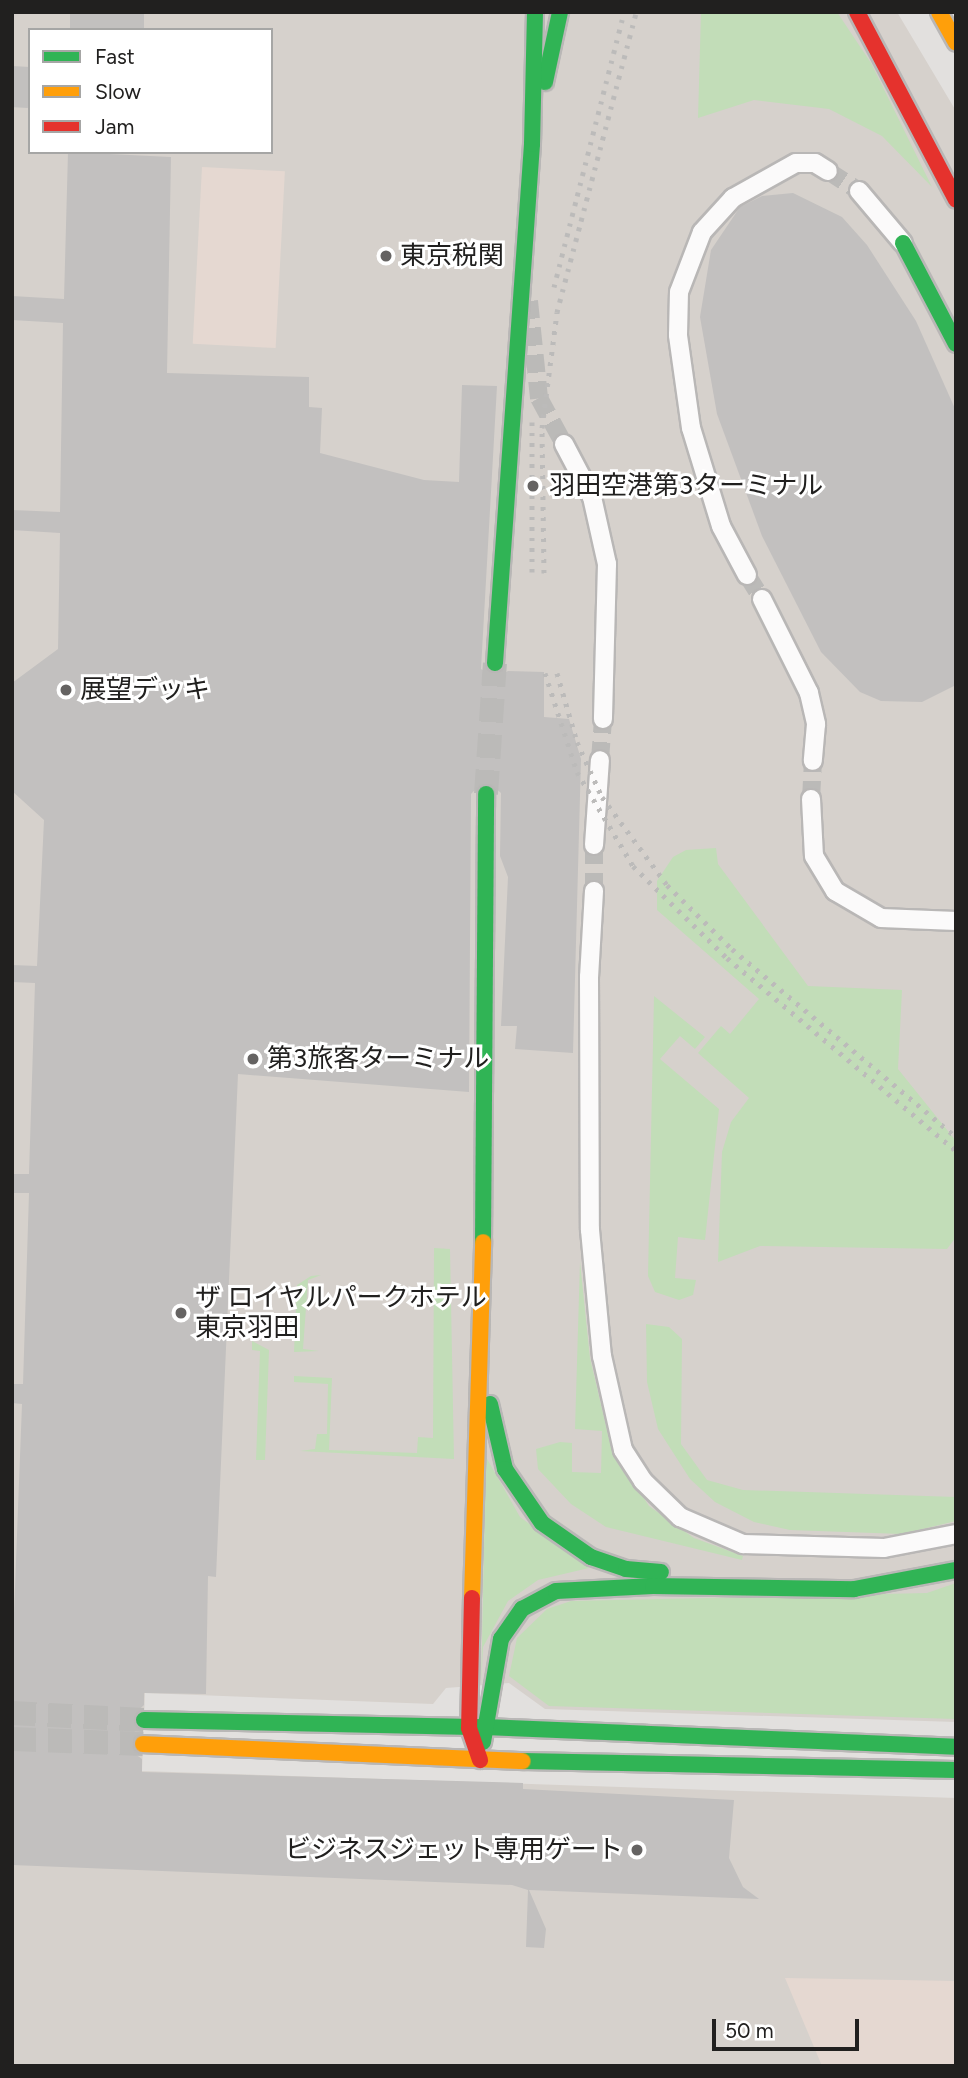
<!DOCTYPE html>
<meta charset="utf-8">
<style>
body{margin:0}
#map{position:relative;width:968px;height:2078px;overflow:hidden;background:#e2e0de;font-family:Figtree,"Noto Sans JP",sans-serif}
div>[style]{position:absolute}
.built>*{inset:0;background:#d6d1cc}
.industrial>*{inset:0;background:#e5d8d1;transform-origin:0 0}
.green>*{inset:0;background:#c2ddb8}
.building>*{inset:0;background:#c2c0bf;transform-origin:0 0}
.street-tunnel>*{height:18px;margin-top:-9px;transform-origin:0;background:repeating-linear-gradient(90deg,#bbbab8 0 18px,transparent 0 27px)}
.secondary-tunnel>*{height:24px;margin-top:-12px;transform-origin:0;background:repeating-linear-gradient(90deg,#bbbab8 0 24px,transparent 0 36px)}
.roads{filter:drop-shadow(2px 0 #b9b7b6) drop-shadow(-2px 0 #b9b7b6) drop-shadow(0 2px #b9b7b6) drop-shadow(0 -2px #b9b7b6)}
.street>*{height:18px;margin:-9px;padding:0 9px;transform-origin:9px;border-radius:9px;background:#fbfafa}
.fast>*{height:16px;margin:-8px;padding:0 8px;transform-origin:8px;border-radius:8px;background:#30b455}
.slow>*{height:16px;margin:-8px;padding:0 8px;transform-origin:8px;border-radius:8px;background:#ff9f0a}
.jam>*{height:16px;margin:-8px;padding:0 8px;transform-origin:8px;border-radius:8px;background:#e5322d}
.rail>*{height:5px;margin-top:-2.5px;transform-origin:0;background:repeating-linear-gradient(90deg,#bcbbba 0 3.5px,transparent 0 10.5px)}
.dots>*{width:19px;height:19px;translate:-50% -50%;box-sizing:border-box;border:4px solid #fff;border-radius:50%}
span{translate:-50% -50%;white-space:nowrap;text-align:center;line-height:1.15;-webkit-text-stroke:6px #fff;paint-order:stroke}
.poi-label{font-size:26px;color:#21201f}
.left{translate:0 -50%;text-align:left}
.right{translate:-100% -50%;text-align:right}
.frame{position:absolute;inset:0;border:14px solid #21201f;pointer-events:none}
.legend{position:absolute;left:28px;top:28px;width:245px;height:126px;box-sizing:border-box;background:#fff;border:2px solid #a6a6a5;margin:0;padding:9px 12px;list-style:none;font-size:21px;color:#21201f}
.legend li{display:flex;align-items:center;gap:14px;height:35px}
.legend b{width:35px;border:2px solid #a6a6a5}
.scale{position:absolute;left:712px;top:2019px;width:147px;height:32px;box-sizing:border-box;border:4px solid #21201f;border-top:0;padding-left:9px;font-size:21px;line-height:24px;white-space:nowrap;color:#21201f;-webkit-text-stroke:5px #fff;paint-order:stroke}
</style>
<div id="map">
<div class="built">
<div style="clip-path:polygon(evenodd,12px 12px,897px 12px,956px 111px,956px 1722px,545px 1709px,509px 1683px,446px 1688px,433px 1704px,145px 1693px,142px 1771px,956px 1798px,956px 2066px,12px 2066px,12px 12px,30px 30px,271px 30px,271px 152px,30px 152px,30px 30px)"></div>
</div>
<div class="industrial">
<div style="left:202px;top:167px;width:83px;height:177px;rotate:3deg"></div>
<div style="clip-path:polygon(785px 1978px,956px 1981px,956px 2066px,822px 2066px)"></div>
</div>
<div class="green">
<div style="clip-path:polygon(701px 12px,837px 12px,871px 63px,932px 187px,882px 136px,829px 109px,754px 100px,698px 118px)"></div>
<div style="clip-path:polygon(716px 848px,718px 864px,808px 986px,902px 990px,898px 1069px,956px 1141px,956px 1237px,947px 1249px,760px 1246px,718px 1262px,722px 1152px,731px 1122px,749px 1098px,698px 1053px,721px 1026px,730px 1034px,759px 999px,657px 910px,657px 881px,673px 857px,686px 850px)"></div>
<div style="clip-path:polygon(654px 996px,705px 1037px,695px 1049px,680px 1036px,660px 1059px,719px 1109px,705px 1240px,678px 1237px,675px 1278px,696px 1280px,693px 1295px,679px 1300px,655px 1292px,648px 1276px)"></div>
<div style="clip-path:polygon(434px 1248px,450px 1249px,454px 1459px,300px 1451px,315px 1449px,317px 1434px,327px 1434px,328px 1384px,294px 1382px,294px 1376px,332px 1378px,329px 1450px,417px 1453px,418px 1437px,433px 1438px)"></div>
<div style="clip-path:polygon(580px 1262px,590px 1358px,611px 1447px,649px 1506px,694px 1538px,743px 1556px,742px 1560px,606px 1527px,571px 1504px,538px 1469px,536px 1449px,560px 1442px,572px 1443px,572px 1472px,601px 1473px,602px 1431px,575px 1429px)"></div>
<div style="clip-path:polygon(321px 1275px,308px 1280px,303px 1349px,319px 1351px,294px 1352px,297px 1285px,311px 1276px)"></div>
<div style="clip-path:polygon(646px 1324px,669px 1327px,682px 1339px,681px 1444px,707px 1480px,743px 1490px,956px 1497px,956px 1521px,902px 1534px,790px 1530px,754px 1522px,715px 1502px,690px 1479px,658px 1429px,647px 1382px)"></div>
<div style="clip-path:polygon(252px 1341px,269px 1350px,265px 1460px,256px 1460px,260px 1351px,252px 1350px)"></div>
<div style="clip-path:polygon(486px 1457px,520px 1517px,589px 1568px,538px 1580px,508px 1601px,483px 1647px,481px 1689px)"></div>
<div style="clip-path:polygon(956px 1583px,956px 1719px,549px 1706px,509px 1676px,517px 1638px,547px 1609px,571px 1601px,927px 1593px)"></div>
</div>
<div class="building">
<div style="left:70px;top:12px;width:74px;height:18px"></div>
<div style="left:12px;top:66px;width:18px;height:41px;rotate:3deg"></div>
<div style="clip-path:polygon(68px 152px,171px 157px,167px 373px,309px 377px,309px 407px,322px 408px,320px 453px,424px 480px,459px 482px,462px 385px,497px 386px,481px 669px,495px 678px,508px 671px,544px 672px,544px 717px,569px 719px,581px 759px,573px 1053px,515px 1049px,517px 1026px,501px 1026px,508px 877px,500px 856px,501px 793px,485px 779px,471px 794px,469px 1092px,238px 1074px,216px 1577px,208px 1576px,206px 1694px,144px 1693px,144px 1705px,129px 1719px,135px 1732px,130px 1750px,142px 1759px,142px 1772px,523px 1783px,523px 1789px,734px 1800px,729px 1858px,743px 1887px,759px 1899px,529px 1890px,546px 1929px,544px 1948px,526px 1947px,528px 1890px,512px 1885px,12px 1865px,12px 1666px,22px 1404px,12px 1403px,12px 1384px,23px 1384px,29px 1193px,12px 1193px,12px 1174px,29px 1174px,35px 983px,12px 982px,12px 965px,37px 966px,44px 820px,12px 791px,12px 683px,58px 649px,60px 533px,12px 530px,12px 510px,60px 512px,63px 323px,12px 320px,12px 296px,64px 299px)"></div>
<div style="clip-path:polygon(793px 193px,842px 217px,867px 245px,916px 321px,956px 411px,956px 685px,922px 702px,881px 701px,860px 692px,821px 652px,762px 536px,717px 414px,700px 317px,711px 250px,740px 207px,762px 196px)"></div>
</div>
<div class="street-tunnel">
<div style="left:828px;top:171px;width:37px;rotate:33deg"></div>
<div style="left:529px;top:301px;width:98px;rotate:84.1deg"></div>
<div style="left:539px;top:398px;width:52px;rotate:61.5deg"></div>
<div style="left:747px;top:575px;width:28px;rotate:58deg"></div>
<div style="left:600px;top:760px;width:41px;rotate:-85.8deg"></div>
<div style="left:811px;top:799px;width:38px;rotate:-87deg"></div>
<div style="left:594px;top:891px;width:46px;rotate:-90deg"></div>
</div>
<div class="secondary-tunnel">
<div style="left:486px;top:794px;width:131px;rotate:-86.1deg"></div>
<div style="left:12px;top:1713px;width:132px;rotate:3deg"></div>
<div style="left:12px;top:1739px;width:131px;rotate:2.2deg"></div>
</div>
<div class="roads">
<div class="street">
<div style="left:859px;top:191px;width:68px;rotate:49.8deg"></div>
<div style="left:564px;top:444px;width:60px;rotate:62.2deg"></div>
<div style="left:592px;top:497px;width:69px;rotate:77.4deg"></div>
<div style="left:607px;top:564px;width:155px;rotate:91.5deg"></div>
<div style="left:747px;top:575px;width:55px;rotate:-118deg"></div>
<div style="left:721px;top:526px;width:102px;rotate:-107deg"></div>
<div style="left:691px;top:428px;width:94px;rotate:-98deg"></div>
<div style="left:678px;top:335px;width:43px;rotate:-88.7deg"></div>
<div style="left:679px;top:292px;width:64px;rotate:-69deg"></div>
<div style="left:702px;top:232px;width:46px;rotate:-47.6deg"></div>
<div style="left:733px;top:198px;width:72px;rotate:-29.1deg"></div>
<div style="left:796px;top:163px;width:19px"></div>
<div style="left:815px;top:163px;width:15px;rotate:32deg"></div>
<div style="left:762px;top:599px;width:105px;rotate:63.4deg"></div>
<div style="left:809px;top:693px;width:32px;rotate:77deg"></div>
<div style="left:816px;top:724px;width:37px;rotate:95deg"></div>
<div style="left:811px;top:799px;width:57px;rotate:87deg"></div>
<div style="left:814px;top:856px;width:41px;rotate:59deg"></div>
<div style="left:835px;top:891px;width:53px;rotate:30.4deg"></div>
<div style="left:881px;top:918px;width:75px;rotate:2.3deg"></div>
<div style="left:594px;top:845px;width:85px;rotate:-86deg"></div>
<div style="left:594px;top:891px;width:86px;rotate:93.3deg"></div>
<div style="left:589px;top:977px;width:253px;rotate:89.8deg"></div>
<div style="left:590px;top:1230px;width:127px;rotate:84.6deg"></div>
<div style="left:602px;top:1356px;width:96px;rotate:77.4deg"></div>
<div style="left:623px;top:1450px;width:37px;rotate:57deg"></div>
<div style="left:643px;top:1481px;width:52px;rotate:44.2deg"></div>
<div style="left:680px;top:1517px;width:69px;rotate:23.2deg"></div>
<div style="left:743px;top:1544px;width:141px;rotate:1.6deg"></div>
<div style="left:884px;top:1548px;width:73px;rotate:-11deg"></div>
</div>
<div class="fast">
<div style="left:545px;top:82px;width:72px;rotate:-77.9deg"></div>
<div style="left:903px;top:243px;width:114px;rotate:62.3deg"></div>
<div style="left:495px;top:663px;width:520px;rotate:-85.92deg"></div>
<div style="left:532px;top:144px;width:132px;rotate:-88.7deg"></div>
<div style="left:483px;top:1242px;width:448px;rotate:-89.6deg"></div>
<div style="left:490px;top:1404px;width:67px;rotate:77deg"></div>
<div style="left:505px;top:1469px;width:65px;rotate:55.6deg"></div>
<div style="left:542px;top:1523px;width:60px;rotate:34.8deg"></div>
<div style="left:591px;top:1557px;width:37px;rotate:19deg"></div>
<div style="left:626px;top:1569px;width:35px;rotate:5deg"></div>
<div style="left:144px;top:1720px;width:341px;rotate:1.2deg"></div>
<div style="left:485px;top:1727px;width:471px;rotate:2.4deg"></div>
<div style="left:483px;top:1742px;width:105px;rotate:-80.1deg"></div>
<div style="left:501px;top:1639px;width:37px;rotate:-55deg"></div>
<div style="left:522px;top:1609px;width:38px;rotate:-28deg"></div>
<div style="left:556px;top:1591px;width:97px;rotate:-3deg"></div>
<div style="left:653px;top:1586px;width:201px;rotate:0.9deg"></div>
<div style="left:854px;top:1589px;width:104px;rotate:-10.6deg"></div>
<div style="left:523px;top:1761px;width:433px;rotate:1.2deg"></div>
</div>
<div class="slow">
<div style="left:939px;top:12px;width:35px;rotate:61deg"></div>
<div style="left:472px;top:1598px;width:356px;rotate:-88.2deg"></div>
<div style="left:143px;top:1744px;width:380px;rotate:2.6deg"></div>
</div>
<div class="jam">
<div style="left:857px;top:12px;width:212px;rotate:62.2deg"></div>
<div style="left:472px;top:1598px;width:130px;rotate:91.3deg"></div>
<div style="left:469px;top:1728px;width:34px;rotate:71deg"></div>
</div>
</div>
<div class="rail">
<div style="left:554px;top:287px;width:284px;rotate:-75.7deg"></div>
<div style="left:532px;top:572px;width:150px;rotate:-90deg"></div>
<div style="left:544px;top:573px;width:145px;rotate:-90.8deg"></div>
<div style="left:542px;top:428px;width:117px;rotate:-82.6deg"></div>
<div style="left:557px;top:312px;width:310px;rotate:-75.2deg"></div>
<div style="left:545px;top:673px;width:104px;rotate:72.1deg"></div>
<div style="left:577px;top:772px;width:109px;rotate:59.2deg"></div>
<div style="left:633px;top:866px;width:132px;rotate:44.4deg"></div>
<div style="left:727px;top:958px;width:299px;rotate:40.1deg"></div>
<div style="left:557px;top:673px;width:72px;rotate:73.8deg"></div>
<div style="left:577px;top:742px;width:60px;rotate:65.6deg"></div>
<div style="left:602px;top:797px;width:109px;rotate:53.5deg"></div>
<div style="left:667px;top:885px;width:91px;rotate:44.6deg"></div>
<div style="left:732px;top:949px;width:292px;rotate:40deg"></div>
</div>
<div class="dots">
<div style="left:386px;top:256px;background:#656362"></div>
<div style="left:533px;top:486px;background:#656362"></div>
<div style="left:66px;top:690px;background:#656362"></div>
<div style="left:253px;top:1059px;background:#656362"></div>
<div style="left:181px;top:1313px;background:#656362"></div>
<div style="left:637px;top:1850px;background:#656362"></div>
</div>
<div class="poi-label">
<span class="left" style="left:400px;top:256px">東京税関</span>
<span class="left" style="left:549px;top:486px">羽田空港第3ターミナル</span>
<span class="left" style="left:80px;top:690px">展望デッキ</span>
<span class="left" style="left:267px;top:1059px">第3旅客ターミナル</span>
<span class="left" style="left:195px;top:1313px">ザ ロイヤルパークホテル<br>東京羽田</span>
<span class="right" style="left:623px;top:1850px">ビジネスジェット専用ゲート</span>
</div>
<div class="frame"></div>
<ul class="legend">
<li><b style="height:9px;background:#30b455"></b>Fast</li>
<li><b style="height:9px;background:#ff9f0a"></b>Slow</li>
<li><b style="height:9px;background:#e5322d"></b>Jam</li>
</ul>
<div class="scale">50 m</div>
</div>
